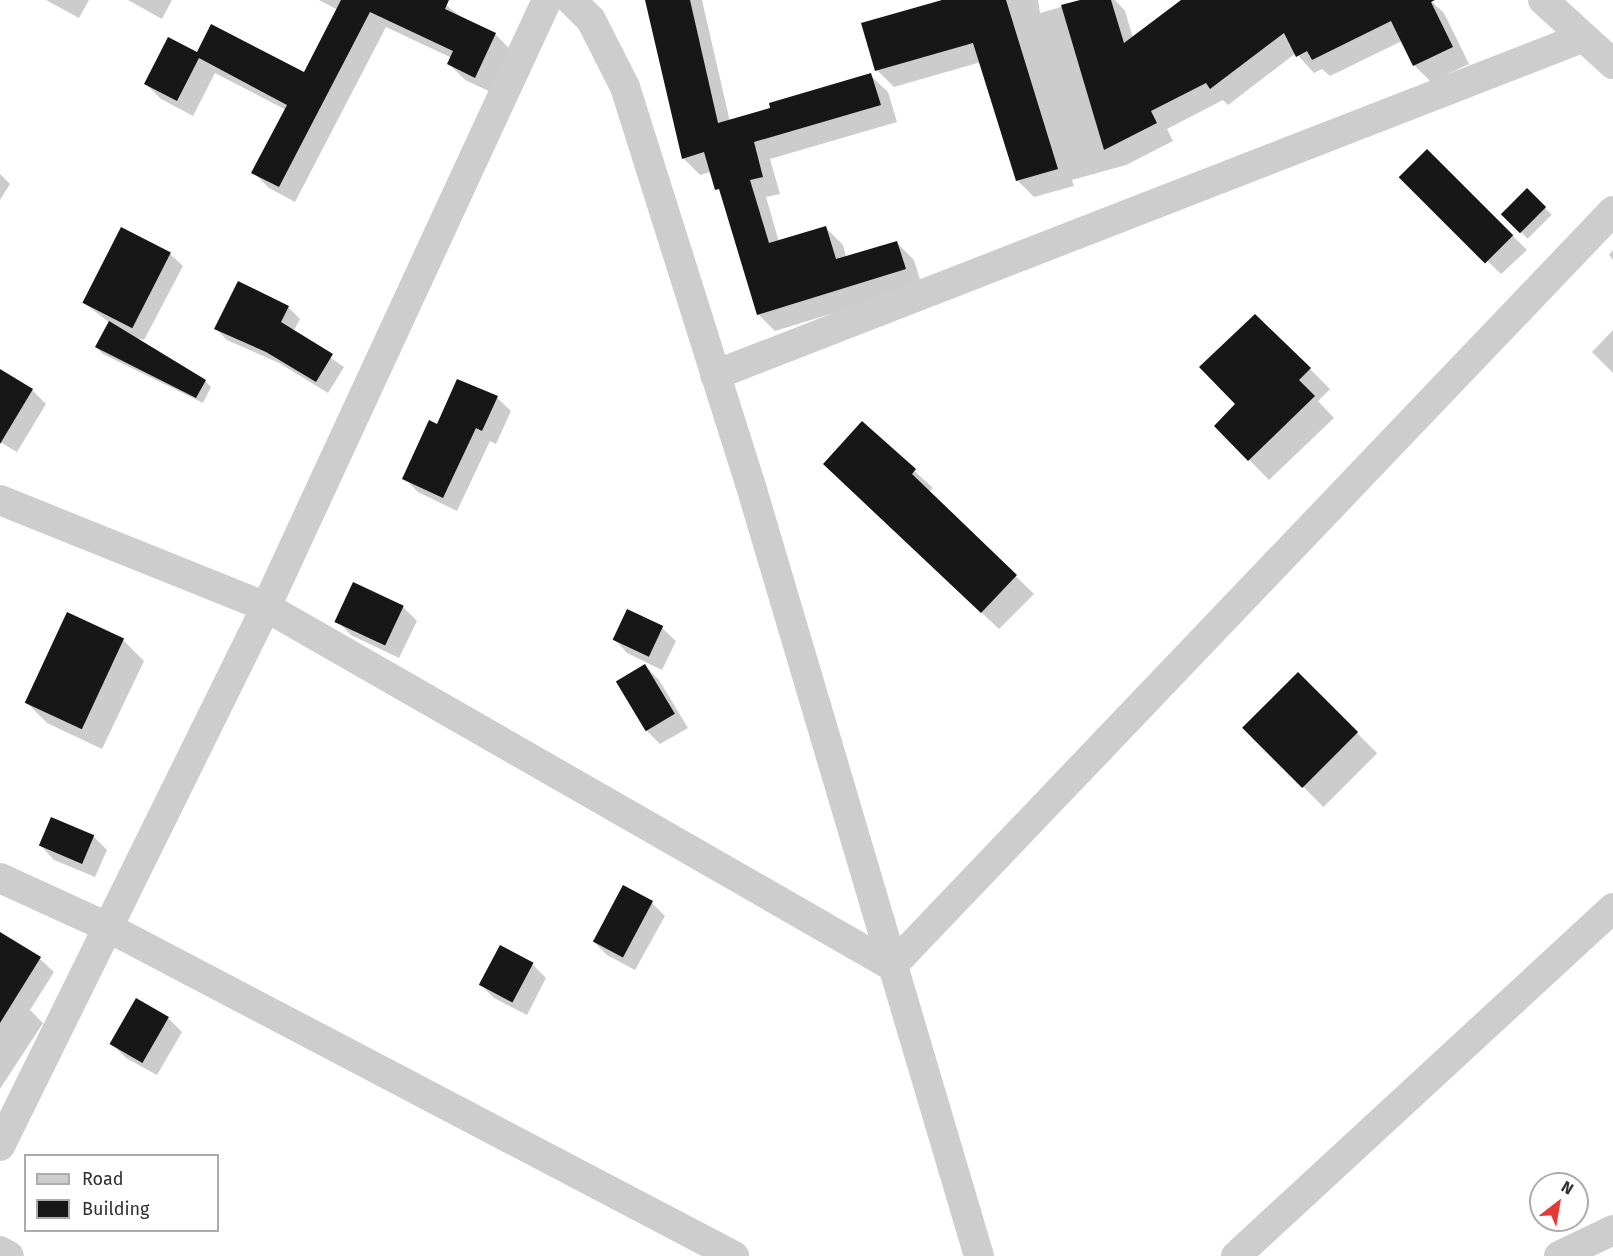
<!DOCTYPE html>
<style>
body{margin:0}
#map{position:relative;width:1613px;height:1256px;overflow:hidden;background:#fff;font-family:"Fira Sans",sans-serif}
div>[style]{position:absolute}
.shadow>*{inset:0;background:#0003;transform-origin:0 0}
.building>*{inset:0;background:#171717;transform-origin:0 0}
.minor>*{height:30px;margin:-15px;padding:0 15px;transform-origin:15px;border-radius:15px;background:#cdcdcd}
span{translate:-50% -50%;white-space:nowrap;text-align:center;line-height:1.15;-webkit-text-stroke:6px #fff;paint-order:stroke}
.legend{position:absolute;left:24px;top:1154px;width:195px;height:78px;box-sizing:border-box;background:#fff;border:2px solid #acacac;margin:0;padding:8px 10px;list-style:none;font-size:18px;color:#303030}
.legend li{display:flex;align-items:center;gap:12px;height:30px}
.legend b{width:30px;border:2px solid #acacac}
.north{position:absolute;left:1529px;top:1172px;width:60px;height:60px;box-sizing:border-box;background:#fff;border:2px solid #acacac;border-radius:50%;rotate:31deg;font-size:16px;font-weight:700;line-height:24px;text-align:center;color:#303030}
.north::after{content:'';display:block;margin:auto;width:21px;height:27px;background:#e53935;clip-path:polygon(50% 0,100% 100%,50% 72%,0 100%)}
</style>
<div id="map">
<div class="shadow">
<div style="clip-path:polygon(46px 0,89px 0,79px 18px)"></div>
<div style="clip-path:polygon(128px 0,172px 0,162px 19px)"></div>
<div style="clip-path:polygon(319px 0,440px 0,462px 18px,495px 34px,511px 50px,491px 92px,465px 80px,449px 64px,452px 58px,386px 27px,295px 202px,269px 188px,253px 172px,286px 110px,215px 73px,193px 116px,161px 99px,146px 84px,197px 54px,304px 74px,338px 10px)"></div>
<div style="clip-path:polygon(647px 0,702px 0,730px 122px,870px 75px,888px 92px,897px 122px,770px 159px,780px 194px,766px 197px,779px 242px,826px 228px,843px 245px,846px 257px,897px 243px,914px 260px,922px 286px,775px 331px,758px 314px,723px 195px,711px 172px,700px 175px,683px 158px)"></div>
<div style="clip-path:polygon(948px 0,1038px 0,1040px 13px,1086px 0,1115px 0,1125px 11px,1133px 38px,1183px 0,1430px 0,1444px 13px,1469px 64px,1431px 82px,1414px 65px,1402px 41px,1330px 76px,1322px 69px,1314px 73px,1296px 53px,1228px 105px,1223px 100px,1167px 129px,1173px 141px,1126px 165px,1072px 180px,1074px 186px,1034px 197px,1017px 180px,981px 62px,894px 87px,877px 70px)"></div>
<div style="clip-path:polygon(1427px 151px,1527px 250px,1501px 274px,1415px 191px)"></div>
<div style="clip-path:polygon(0 174px,10px 184px,0 200px)"></div>
<div style="left:1527px;top:190px;width:35px;height:34px;rotate:45deg"></div>
<div style="clip-path:polygon(1613px 250px,1613px 260px,1609px 255px)"></div>
<div style="clip-path:polygon(170px 254px,183px 266px,144px 340px,132px 337px,205px 381px,211px 387px,203px 403px,103px 354px,96px 347px,110px 323px,84px 303px)"></div>
<div style="clip-path:polygon(288px 307px,300px 319px,293px 332px,344px 367px,328px 393px,279px 363px,227px 340px,215px 328px)"></div>
<div style="clip-path:polygon(1613px 330px,1613px 373px,1592px 352px)"></div>
<div style="clip-path:polygon(1310px 369px,1330px 389px,1318px 401px,1334px 418px,1269px 480px,1216px 426px)"></div>
<div style="clip-path:polygon(0 371px,32px 390px,46px 404px,17px 452px,0 442px)"></div>
<div style="clip-path:polygon(497px 398px,511px 411px,496px 444px,490px 441px,457px 511px,418px 492px,404px 478px,438px 426px)"></div>
<div style="clip-path:polygon(862px 423px,933px 488px,929px 492px,1034px 594px,999px 629px,843px 482px)"></div>
<div style="clip-path:polygon(403px 607px,417px 621px,399px 658px,351px 635px,337px 621px)"></div>
<div style="clip-path:polygon(662px 628px,676px 641px,662px 670px,627px 653px,614px 639px)"></div>
<div style="clip-path:polygon(123px 640px,144px 661px,102px 749px,47px 723px,27px 703px)"></div>
<div style="clip-path:polygon(645px 666px,659px 680px,688px 728px,660px 744px,647px 731px)"></div>
<div style="left:1298px;top:674px;width:112px;height:76px;rotate:45deg"></div>
<div style="clip-path:polygon(93px 836px,107px 850px,95px 877px,54px 860px,41px 846px)"></div>
<div style="clip-path:polygon(652px 903px,665px 916px,635px 970px,607px 955px,593px 941px)"></div>
<div style="clip-path:polygon(0 934px,40px 959px,54px 972px,30px 1010px,43px 1023px,0 1089px)"></div>
<div style="clip-path:polygon(533px 965px,546px 978px,527px 1015px,494px 998px,480px 984px)"></div>
<div style="clip-path:polygon(137px 1000px,168px 1018px,182px 1032px,157px 1075px,126px 1058px,112px 1044px)"></div>
</div>
<div class="building">
<div style="clip-path:polygon(341px 0,449px 0,445px 9px,496px 33px,475px 78px,447px 64px,453px 51px,370px 12px,279px 187px,251px 173px,287px 105px,199px 58px,177px 101px,144px 84px,168px 37px,197px 52px,211px 24px,304px 72px)"></div>
<div style="clip-path:polygon(645px 0,690px 0,718px 123px,770px 108px,769px 103px,871px 73px,881px 105px,754px 142px,763px 177px,750px 180px,769px 243px,826px 226px,836px 259px,897px 241px,906px 269px,757px 315px,719px 189px,715px 190px,704px 152px,682px 159px)"></div>
<div style="clip-path:polygon(942px 0,1006px 0,1058px 169px,1016px 181px,973px 43px,875px 71px,861px 23px)"></div>
<div style="clip-path:polygon(1080px 0,1111px 0,1124px 43px,1181px 0,1435px 0,1431px 2px,1453px 47px,1413px 66px,1391px 21px,1312px 60px,1307px 51px,1296px 57px,1284px 33px,1210px 89px,1206px 83px,1151px 111px,1157px 123px,1104px 150px,1061px 5px)"></div>
<div style="left:1427px;top:149px;width:122px;height:40px;rotate:45deg"></div>
<div style="left:1527px;top:188px;width:27px;height:37px;rotate:45deg"></div>
<div style="left:121px;top:227px;width:56px;height:85px;rotate:27deg"></div>
<div style="clip-path:polygon(238px 281px,289px 306px,281px 322px,333px 354px,316px 382px,266px 352px,214px 329px)"></div>
<div style="clip-path:polygon(1255px 314px,1311px 368px,1299px 380px,1315px 396px,1248px 461px,1214px 426px,1235px 404px,1199px 367px)"></div>
<div style="clip-path:polygon(109px 321px,206px 380px,196px 398px,95px 347px)"></div>
<div style="clip-path:polygon(0 369px,33px 389px,0 444px)"></div>
<div style="clip-path:polygon(457px 379px,498px 396px,482px 431px,476px 428px,443px 498px,402px 479px,429px 420px,437px 424px)"></div>
<div style="clip-path:polygon(862px 421px,916px 469px,912px 474px,1017px 575px,981px 613px,823px 464px)"></div>
<div style="left:353px;top:582px;width:56px;height:44px;rotate:25deg"></div>
<div style="left:627px;top:609px;width:40px;height:34px;rotate:25deg"></div>
<div style="left:67px;top:612px;width:63px;height:100px;rotate:25deg"></div>
<div style="left:645px;top:664px;width:58px;height:34px;rotate:59deg"></div>
<div style="left:1298px;top:672px;width:85px;height:79px;rotate:45deg"></div>
<div style="left:51px;top:817px;width:47px;height:31px;rotate:23deg"></div>
<div style="left:623px;top:885px;width:34px;height:64px;rotate:28deg"></div>
<div style="clip-path:polygon(0 932px,41px 957px,0 1023px)"></div>
<div style="left:500px;top:945px;width:38px;height:45px;rotate:28deg"></div>
<div style="left:136px;top:998px;width:38px;height:53px;rotate:30deg"></div>
</div>
<div class="minor">
<div style="left:571px;top:0;width:28px;rotate:45deg"></div>
<div style="left:591px;top:20px;width:75px;rotate:63.1deg"></div>
<div style="left:625px;top:87px;width:415px;rotate:72.5deg"></div>
<div style="left:750px;top:483px;width:806px;rotate:73.5deg"></div>
<div style="left:1543px;top:0;width:95px;rotate:42.4deg"></div>
<div style="left:715px;top:375px;width:932px;rotate:-21.25deg"></div>
<div style="left:0;top:500px;width:287px;rotate:21.9deg"></div>
<div style="left:266px;top:607px;width:722px;rotate:29.83deg"></div>
<div style="left:892px;top:966px;width:1044px;rotate:-46.32deg"></div>
<div style="left:0;top:878px;width:120px;rotate:24.6deg"></div>
<div style="left:109px;top:928px;width:706px;rotate:27.69deg"></div>
<div style="left:0;top:1146px;width:601px;rotate:-63.73deg"></div>
<div style="left:266px;top:607px;width:669px;rotate:-65.16deg"></div>
<div style="left:0;top:1251px;width:10px;rotate:29deg"></div>
<div style="left:1236px;top:1256px;width:513px;rotate:-42.71deg"></div>
<div style="left:1559px;top:1256px;width:60px;rotate:-25.7deg"></div>
</div>
<ul class="legend">
<li><b style="height:8px;background:#cdcdcd"></b>Road</li>
<li><b style="height:16px;background:#171717"></b>Building</li>
</ul>
<div class="north">N</div>
</div>
